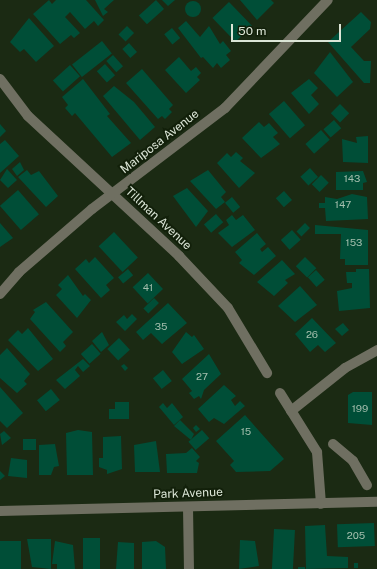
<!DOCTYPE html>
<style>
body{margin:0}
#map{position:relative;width:377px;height:569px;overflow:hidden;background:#1b2a13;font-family:"Public Sans",sans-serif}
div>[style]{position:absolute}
.building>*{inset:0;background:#004e37;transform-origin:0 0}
.round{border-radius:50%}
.minor>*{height:10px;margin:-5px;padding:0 5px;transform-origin:5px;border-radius:5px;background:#6f6f61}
span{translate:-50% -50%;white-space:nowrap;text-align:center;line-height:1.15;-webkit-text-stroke:4px #12200a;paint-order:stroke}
.number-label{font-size:10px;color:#a4bfae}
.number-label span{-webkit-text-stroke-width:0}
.street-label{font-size:12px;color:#dbe5d6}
.scale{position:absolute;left:231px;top:24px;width:110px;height:18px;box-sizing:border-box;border:2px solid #dbe5d6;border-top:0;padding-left:5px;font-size:12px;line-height:14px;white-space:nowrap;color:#dbe5d6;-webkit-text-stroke:3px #12200a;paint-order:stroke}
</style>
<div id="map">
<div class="building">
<div style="clip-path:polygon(49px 0,52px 4px,56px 0,86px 0,104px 20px,98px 26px,94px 21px,85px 29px,70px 12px,65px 17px,80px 33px,74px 38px,71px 35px,60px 44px,33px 14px)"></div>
<div style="clip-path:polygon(95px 0,114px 0,104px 9px,108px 12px,103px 16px)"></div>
<div style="left:156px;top:0;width:12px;height:23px;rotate:48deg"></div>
<div style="clip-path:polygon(162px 0,175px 0,168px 6px)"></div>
<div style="clip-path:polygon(240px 0,271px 0,274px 3px,257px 20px)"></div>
<div class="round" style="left:185px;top:1px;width:16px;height:16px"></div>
<div style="left:229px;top:2px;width:33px;height:23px;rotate:46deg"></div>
<div style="clip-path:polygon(361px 12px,371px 22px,370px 29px,351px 47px,364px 61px,371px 61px,370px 83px,364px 83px,328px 42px)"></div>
<div style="clip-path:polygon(29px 18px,54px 46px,36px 62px,24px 49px,20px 52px,10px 42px)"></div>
<div style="clip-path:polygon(186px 21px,200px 37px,209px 26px,220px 44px,223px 41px,231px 51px,226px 55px,230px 60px,221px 68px,217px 63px,213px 68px,203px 57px,201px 58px,178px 28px)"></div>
<div style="left:127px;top:26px;width:10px;height:12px;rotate:45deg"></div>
<div style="left:172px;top:28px;width:13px;height:10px;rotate:51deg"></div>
<div style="left:102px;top:41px;width:16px;height:38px;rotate:52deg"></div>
<div style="left:129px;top:43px;width:12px;height:9px;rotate:48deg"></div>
<div style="clip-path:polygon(330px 52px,353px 82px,337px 97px,314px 73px)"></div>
<div style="left:113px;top:55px;width:15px;height:9px;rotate:48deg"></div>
<div style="clip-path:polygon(179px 57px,191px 71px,196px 67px,201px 73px,197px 77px,200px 80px,186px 93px,165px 70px)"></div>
<div style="left:105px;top:64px;width:15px;height:11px;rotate:48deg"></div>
<div style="left:70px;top:65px;width:15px;height:23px;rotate:48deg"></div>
<div style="clip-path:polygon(142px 69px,173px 105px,169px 109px,172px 112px,165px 119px,162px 116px,158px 119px,126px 83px)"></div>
<div style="clip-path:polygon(83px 79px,110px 114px,107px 116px,131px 143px,112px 157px,75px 113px,72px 116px,65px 108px,68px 105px,62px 97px)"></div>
<div style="clip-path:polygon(309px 79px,318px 88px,311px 95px,319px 104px,309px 114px,291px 93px)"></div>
<div style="clip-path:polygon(114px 86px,134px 102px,155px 127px,140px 140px,103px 96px)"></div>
<div style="left:284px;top:101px;width:32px;height:20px;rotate:49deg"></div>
<div style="left:340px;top:104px;width:13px;height:13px;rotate:45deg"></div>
<div style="left:334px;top:120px;width:11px;height:14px;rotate:49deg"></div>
<div style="clip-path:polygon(259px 122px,264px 127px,269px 123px,278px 133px,273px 137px,280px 144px,261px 158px,242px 138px)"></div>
<div style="clip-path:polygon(0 124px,6px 131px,0 137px)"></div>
<div style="left:321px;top:130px;width:13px;height:21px;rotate:48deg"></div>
<div style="clip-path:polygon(368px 136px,368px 163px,343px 162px,342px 139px,357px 143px,356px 137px)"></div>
<div style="clip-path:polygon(5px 140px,19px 156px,0 173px,0 144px)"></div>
<div style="clip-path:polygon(236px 152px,243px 158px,240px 161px,255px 173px,239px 188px,217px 163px,227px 153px,231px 157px)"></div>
<div style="clip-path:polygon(20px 162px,24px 170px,17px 176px,12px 169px)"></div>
<div style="left:310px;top:168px;width:12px;height:13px;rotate:48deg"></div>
<div style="clip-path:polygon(7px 169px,17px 180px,8px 188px,0 180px)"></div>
<div style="clip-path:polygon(27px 170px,31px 175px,39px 171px,58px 196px,46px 207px,18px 177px)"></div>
<div style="clip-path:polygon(208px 170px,226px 192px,221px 197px,225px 202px,216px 209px,190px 181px)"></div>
<div style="clip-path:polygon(363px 171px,367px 182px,363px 183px,363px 190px,336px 190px,336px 172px)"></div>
<div style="left:321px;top:175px;width:11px;height:13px;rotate:45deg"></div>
<div style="clip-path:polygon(187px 188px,208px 211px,196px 227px,173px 196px)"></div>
<div style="left:18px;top:190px;width:32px;height:24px;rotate:49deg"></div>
<div style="left:284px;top:191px;width:12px;height:11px;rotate:48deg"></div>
<div style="clip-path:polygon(352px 194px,367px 197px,368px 219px,326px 221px,325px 208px,319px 208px,319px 203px,325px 203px,325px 197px,337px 199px)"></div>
<div style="left:232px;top:197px;width:13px;height:9px;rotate:51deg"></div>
<div style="left:216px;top:214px;width:11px;height:16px;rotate:49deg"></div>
<div style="clip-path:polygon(232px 215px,236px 220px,243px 215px,255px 230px,232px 247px,218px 233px,229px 225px,226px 220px)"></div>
<div style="clip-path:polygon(0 223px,13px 238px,0 247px)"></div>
<div style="left:305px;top:223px;width:7px;height:12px;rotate:45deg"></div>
<div style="clip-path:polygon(315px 225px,368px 230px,368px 265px,345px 265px,345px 259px,340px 259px,341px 234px,315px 234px)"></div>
<div style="left:292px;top:230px;width:13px;height:15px;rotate:48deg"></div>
<div style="left:114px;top:232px;width:35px;height:21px;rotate:47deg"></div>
<div style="clip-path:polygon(257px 233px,266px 244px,260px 249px,262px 252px,268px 247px,276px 256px,254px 275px,239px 263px,242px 260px,235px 252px)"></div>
<div style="clip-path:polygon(95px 257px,114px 278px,106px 285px,110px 290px,101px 298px,75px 269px,86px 259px,89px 263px)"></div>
<div style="left:305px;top:257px;width:16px;height:13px;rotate:45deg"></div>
<div style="clip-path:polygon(282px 260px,295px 274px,285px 280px,288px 283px,274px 296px,257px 282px)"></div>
<div style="left:128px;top:269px;width:8px;height:13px;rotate:50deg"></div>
<div style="clip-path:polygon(356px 269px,369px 269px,370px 308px,339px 311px,337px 291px,352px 288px,352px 283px,347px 283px,346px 272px,356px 272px)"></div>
<div style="left:316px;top:270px;width:13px;height:11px;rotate:48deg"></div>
<div style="left:148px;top:273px;width:22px;height:21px;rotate:47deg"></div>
<div style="clip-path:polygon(68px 275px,83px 296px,85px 294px,91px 300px,77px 318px,56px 295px,62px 289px,58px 285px)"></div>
<div style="clip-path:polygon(300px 286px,317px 305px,295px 322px,278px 306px)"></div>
<div style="left:154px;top:298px;width:7px;height:15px;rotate:45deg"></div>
<div style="clip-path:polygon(46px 302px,73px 332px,63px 342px,66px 346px,60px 352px,30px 319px,35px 312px,33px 310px)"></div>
<div style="clip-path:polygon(168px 303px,187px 323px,162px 344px,151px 333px,143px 340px,136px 332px)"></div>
<div style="clip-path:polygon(132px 314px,137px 319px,125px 331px,116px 322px,124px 315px,127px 319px)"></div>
<div style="clip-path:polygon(312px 318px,336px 343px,325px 352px,318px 345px,310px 352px,295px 334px)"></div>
<div style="clip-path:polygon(343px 323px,349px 330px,342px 336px,335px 329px)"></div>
<div style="clip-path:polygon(28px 328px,53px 359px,38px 371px,8px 340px,18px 330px,22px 334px)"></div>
<div style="clip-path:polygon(102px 332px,109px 345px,101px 352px,92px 341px)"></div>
<div style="clip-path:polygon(186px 332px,192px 337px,194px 335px,204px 349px,182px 364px,172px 352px)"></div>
<div style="left:119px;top:338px;width:16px;height:16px;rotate:47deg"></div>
<div style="left:92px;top:344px;width:13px;height:15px;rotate:48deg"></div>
<div style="clip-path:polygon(7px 348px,30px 374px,24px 381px,27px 384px,17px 393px,0 378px,0 355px)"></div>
<div style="clip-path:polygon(209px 354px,221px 374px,204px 390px,201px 399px,199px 396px,194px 399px,189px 393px,192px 391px,182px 379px)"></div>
<div style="clip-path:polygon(83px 359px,90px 366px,83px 372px,78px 366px,75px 370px,80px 376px,65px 389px,56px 380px)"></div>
<div style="clip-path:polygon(124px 364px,128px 368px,125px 371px,121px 366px)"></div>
<div style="left:163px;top:370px;width:14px;height:13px;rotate:51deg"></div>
<div style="clip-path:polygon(224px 385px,236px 396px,231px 400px,235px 406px,240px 401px,245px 406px,224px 424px,214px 418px,209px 422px,198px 409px)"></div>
<div style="clip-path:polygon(0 387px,23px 413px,7px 428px,0 421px)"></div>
<div style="left:51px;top:389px;width:14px;height:18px;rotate:51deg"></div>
<div style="clip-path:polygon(353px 392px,372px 392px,372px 425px,348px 423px,348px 395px)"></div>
<div style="clip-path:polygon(115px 402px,129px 402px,129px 419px,109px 419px,109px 409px,115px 409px)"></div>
<div style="clip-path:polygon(163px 403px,167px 408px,172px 403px,183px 417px,174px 425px,159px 407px)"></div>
<div style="clip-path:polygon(245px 415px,284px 459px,270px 471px,236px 472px,230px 465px,234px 461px,216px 441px)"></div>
<div style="clip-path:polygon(180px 420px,194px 434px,191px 440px,174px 426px)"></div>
<div style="clip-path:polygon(196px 425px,200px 429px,196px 432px,193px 428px)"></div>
<div style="clip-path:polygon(78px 430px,92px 432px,93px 475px,67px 475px,66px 433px)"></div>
<div style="left:202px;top:430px;width:11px;height:18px;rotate:49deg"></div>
<div style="clip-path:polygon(4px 431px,11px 438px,2px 445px,0 434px)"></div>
<div style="clip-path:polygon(121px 436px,122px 469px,107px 474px,107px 470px,99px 467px,99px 458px,103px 458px,103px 437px)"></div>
<div style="left:36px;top:439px;width:11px;height:13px;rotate:90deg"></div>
<div style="clip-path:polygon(156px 441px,160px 472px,135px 472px,134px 445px)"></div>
<div style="clip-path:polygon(55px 444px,59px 466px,54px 467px,51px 475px,39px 475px,39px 445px)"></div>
<div style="clip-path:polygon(192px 448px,200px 457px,196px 461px,199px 463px,197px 473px,167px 473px,166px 454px,186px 453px)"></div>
<div style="clip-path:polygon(11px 458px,27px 460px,27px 478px,8px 476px)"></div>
<div style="clip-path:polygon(0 471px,5px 476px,0 480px)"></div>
<div style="left:374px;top:523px;width:23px;height:37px;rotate:88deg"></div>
<div style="clip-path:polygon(325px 525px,327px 556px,348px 557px,348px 568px,306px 569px,305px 526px)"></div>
<div style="left:274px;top:529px;width:21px;height:40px;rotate:3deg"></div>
<div style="left:83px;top:538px;width:17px;height:31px"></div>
<div style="clip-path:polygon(27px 539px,51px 539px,51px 569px,32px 567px)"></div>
<div style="clip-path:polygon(240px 540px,255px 541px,259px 566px,239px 569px)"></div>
<div style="left:0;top:541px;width:21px;height:28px"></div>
<div style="clip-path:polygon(55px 541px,73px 545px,75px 569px,57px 569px,57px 564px,52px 564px)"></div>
<div style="clip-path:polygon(156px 541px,165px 547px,166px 569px,142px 569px,142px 542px)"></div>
<div style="clip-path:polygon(118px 542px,134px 543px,134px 569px,116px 569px)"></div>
<div style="left:354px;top:563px;width:4px;height:5px"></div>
<div style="left:298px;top:567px;width:7px;height:2px"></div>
</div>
<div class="minor">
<div style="left:0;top:79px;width:46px;rotate:52.9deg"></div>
<div style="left:28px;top:116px;width:206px;rotate:42.8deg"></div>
<div style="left:179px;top:256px;width:71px;rotate:46.7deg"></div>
<div style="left:228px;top:308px;width:76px;rotate:59deg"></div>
<div style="left:0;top:294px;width:29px;rotate:-49deg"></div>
<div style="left:19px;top:272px;width:96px;rotate:-40.8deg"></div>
<div style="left:92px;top:209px;width:167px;rotate:-37.2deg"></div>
<div style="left:225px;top:108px;width:149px;rotate:-46.4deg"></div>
<div style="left:280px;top:393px;width:70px;rotate:57.9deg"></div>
<div style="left:317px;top:452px;width:52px;rotate:85.6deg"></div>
<div style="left:291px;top:411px;width:69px;rotate:-38.5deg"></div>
<div style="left:345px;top:368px;width:37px;rotate:-29deg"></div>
<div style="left:333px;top:444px;width:26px;rotate:40deg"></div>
<div style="left:353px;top:461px;width:28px;rotate:60deg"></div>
<div style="left:188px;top:507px;width:62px;rotate:89.1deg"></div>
<div style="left:0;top:511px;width:377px;rotate:-1.4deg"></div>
</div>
<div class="number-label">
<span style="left:352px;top:179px">143</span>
<span style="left:343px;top:205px">147</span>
<span style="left:354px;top:243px">153</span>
<span style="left:148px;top:288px">41</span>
<span style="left:161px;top:327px">35</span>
<span style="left:312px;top:335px">26</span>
<span style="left:202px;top:377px">27</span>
<span style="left:360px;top:409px">199</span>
<span style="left:246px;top:432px">15</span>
<span style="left:356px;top:536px">205</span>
</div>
<div class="street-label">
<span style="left:160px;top:142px;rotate:-38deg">Mariposa Avenue</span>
<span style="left:158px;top:219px;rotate:43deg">Tillman Avenue</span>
<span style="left:188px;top:494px;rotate:-2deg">Park Avenue</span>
</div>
<div class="scale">50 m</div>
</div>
